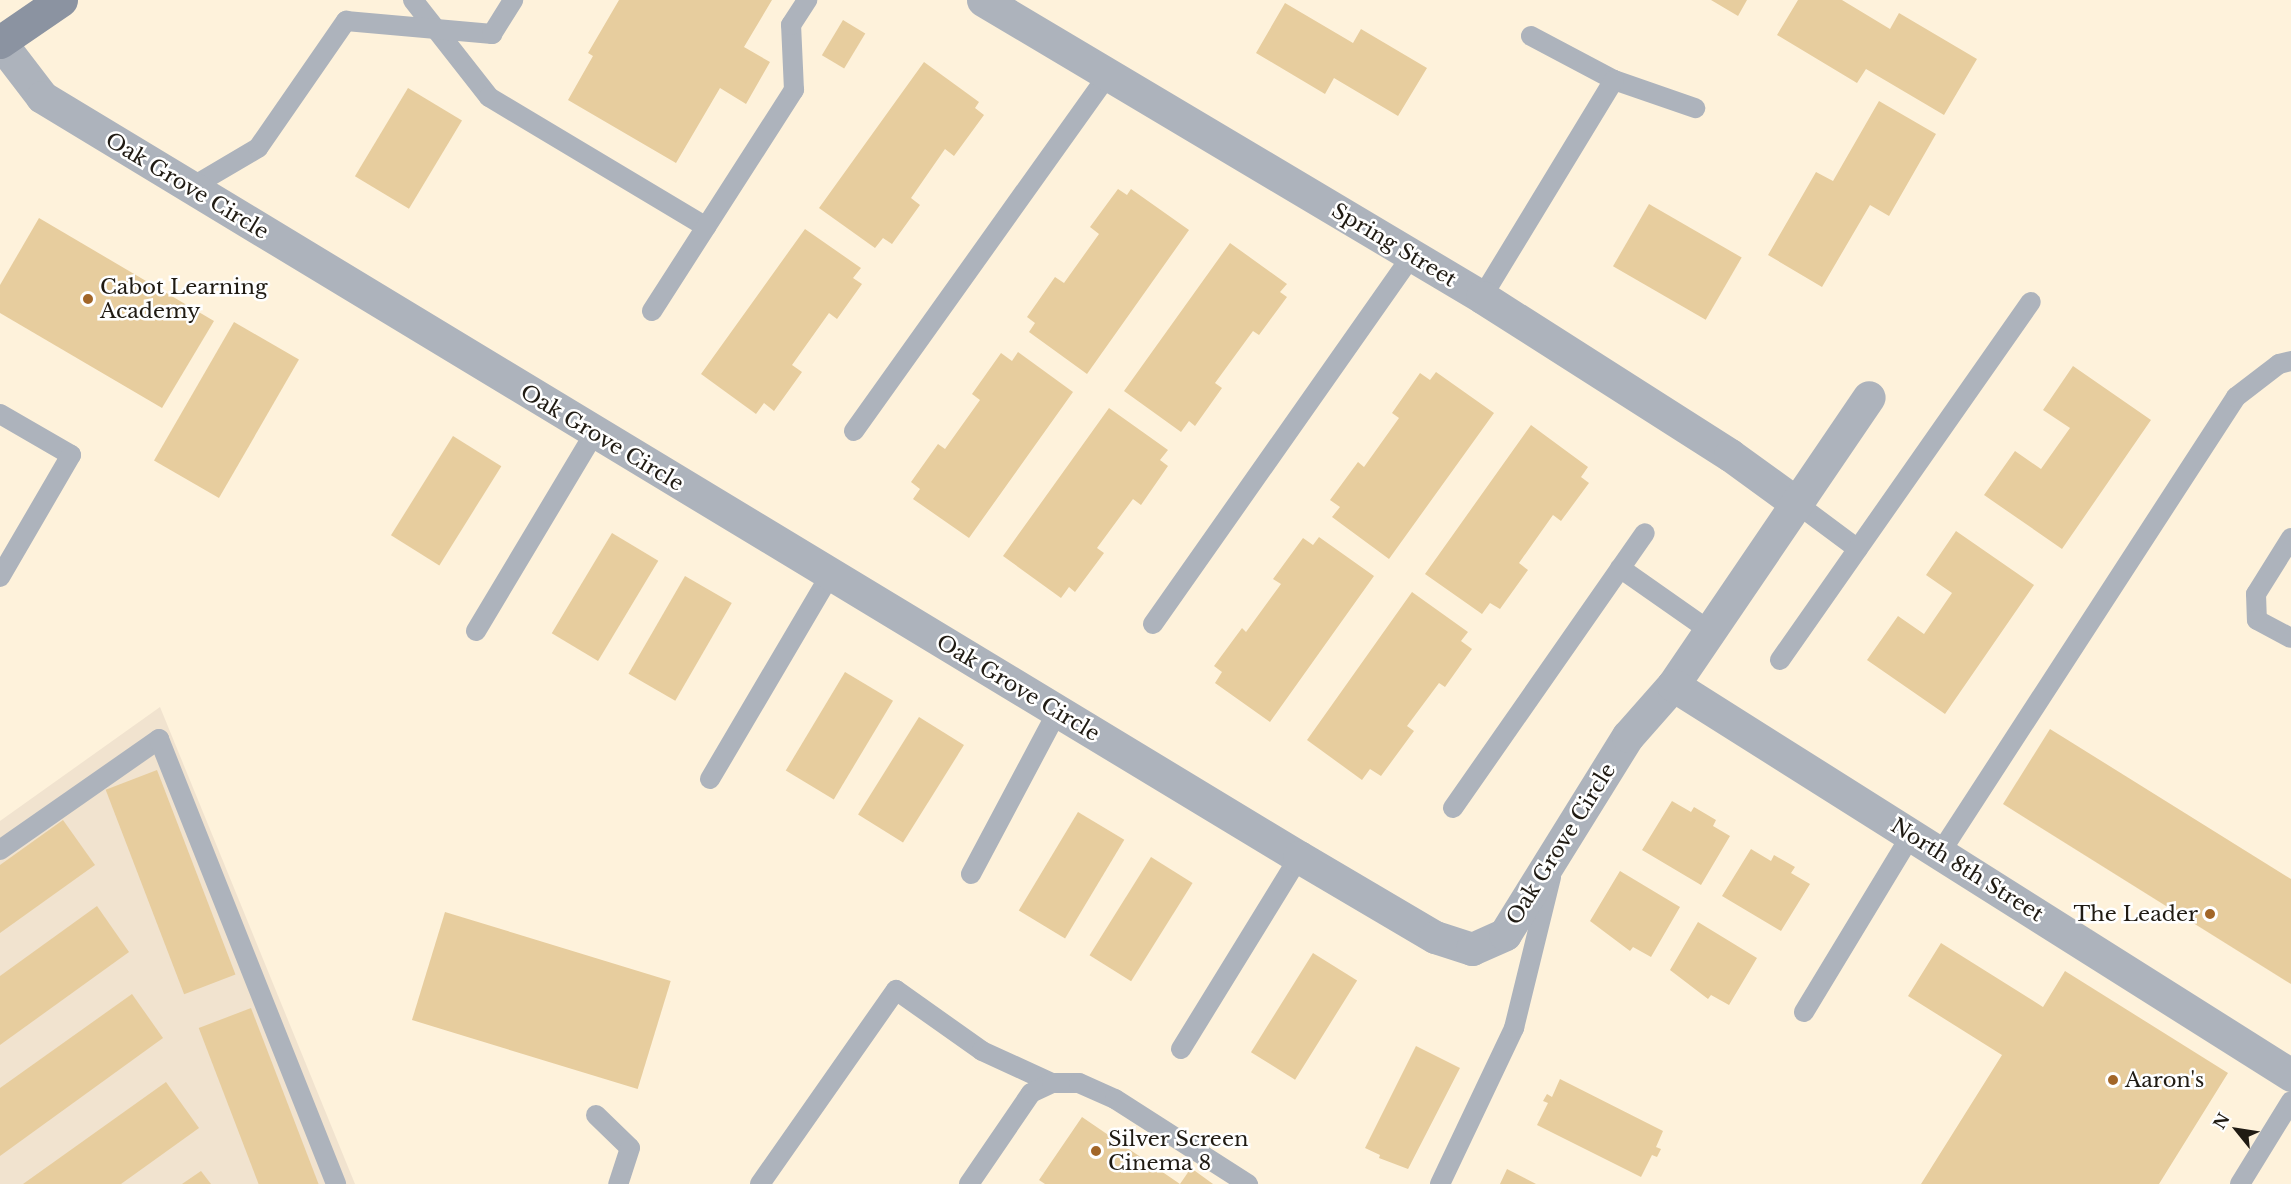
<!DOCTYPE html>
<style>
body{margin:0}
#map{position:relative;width:2291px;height:1184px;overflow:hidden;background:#fef2db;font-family:"Libre Baskerville",serif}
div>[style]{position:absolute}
.commercial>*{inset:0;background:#f1e3cf}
.building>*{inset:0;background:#e7cd9e;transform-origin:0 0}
.lane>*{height:20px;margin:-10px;padding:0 10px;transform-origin:10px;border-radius:10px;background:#adb3bc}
.street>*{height:33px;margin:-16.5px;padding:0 16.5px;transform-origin:16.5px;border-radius:16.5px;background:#adb3bc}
.secondary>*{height:33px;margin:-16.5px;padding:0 16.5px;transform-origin:16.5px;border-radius:16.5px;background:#8b93a1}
.dots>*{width:16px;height:16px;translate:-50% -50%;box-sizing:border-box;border:3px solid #fff;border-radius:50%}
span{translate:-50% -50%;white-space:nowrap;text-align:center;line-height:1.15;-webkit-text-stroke:5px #fff;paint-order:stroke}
.street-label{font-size:21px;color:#201b13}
.poi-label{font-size:21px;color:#201b13}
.left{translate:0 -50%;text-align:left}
.right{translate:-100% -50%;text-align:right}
.north{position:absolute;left:2207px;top:1100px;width:60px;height:60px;-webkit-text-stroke:4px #fff;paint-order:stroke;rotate:300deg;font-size:16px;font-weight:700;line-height:24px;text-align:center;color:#201b13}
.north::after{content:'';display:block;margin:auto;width:21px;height:27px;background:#201b13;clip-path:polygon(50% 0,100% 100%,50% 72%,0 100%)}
</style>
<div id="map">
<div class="commercial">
<div style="clip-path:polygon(160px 707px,355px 1184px,0 1184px,0 821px)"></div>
</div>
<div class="building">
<div style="clip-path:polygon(619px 0,772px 0,744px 47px,770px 62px,746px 104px,720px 88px,676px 163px,568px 100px,593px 56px,588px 53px)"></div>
<div style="clip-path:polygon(1711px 0,1747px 0,1738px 16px)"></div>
<div style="clip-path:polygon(1798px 0,1842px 0,1890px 29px,1899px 13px,1977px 59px,1944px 115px,1866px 69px,1857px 83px,1777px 35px)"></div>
<div style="clip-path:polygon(1285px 3px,1353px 43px,1361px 29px,1427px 68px,1398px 116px,1334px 78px,1325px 94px,1256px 53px)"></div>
<div style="left:843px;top:20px;width:26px;height:41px;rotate:31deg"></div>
<div style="clip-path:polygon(924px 62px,979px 102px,975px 108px,984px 115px,954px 156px,945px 149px,911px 198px,920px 205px,892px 244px,883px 238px,875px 248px,819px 208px)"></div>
<div style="left:408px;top:88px;width:63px;height:103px;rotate:31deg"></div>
<div style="clip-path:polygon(1879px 101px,1936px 134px,1889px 216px,1870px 205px,1822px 287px,1768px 255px,1816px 172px,1833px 181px)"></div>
<div style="clip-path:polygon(1118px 189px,1127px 195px,1131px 189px,1189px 230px,1087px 374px,1029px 332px,1035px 323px,1027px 317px,1055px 277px,1064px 283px,1099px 234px,1090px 227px)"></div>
<div style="left:1649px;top:204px;width:107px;height:72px;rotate:30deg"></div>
<div style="clip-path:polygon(39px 218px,214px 321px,162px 408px,0 313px,0 285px)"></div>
<div style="clip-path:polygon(805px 229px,861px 268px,853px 278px,862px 284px,837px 319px,829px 313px,792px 365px,802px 372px,774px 411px,764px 403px,756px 414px,701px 374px)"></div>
<div style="clip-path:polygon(1230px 243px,1287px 284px,1280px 292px,1287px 297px,1259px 335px,1253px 331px,1215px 383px,1222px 388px,1195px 426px,1189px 421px,1181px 432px,1124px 391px)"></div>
<div style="left:234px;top:322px;width:75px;height:160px;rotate:30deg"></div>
<div style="clip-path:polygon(1018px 352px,1073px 392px,969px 538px,913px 499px,920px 489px,911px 482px,938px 444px,945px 449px,980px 400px,972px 394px,1001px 353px,1012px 361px)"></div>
<div style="clip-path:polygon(2073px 366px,2151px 420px,2062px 549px,1984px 495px,2015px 451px,2041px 469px,2070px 428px,2043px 410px)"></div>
<div style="clip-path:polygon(1436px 372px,1494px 413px,1389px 559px,1332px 517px,1340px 507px,1330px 500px,1358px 462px,1364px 467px,1399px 418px,1392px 413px,1420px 373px,1430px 380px)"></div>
<div style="clip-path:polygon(1109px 408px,1168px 450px,1160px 460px,1168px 466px,1141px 505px,1133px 499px,1097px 548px,1104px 553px,1075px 592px,1069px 587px,1061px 598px,1003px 556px)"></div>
<div style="clip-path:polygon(1531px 425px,1588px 467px,1581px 477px,1589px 483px,1561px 521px,1553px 515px,1519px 563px,1528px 570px,1500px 609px,1490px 603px,1482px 614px,1425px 574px)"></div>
<div style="left:453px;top:436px;width:57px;height:117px;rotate:32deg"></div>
<div style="clip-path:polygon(1956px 531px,2034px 585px,1945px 714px,1867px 660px,1898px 616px,1924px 634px,1952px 593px,1926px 575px)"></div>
<div style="left:612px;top:533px;width:54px;height:117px;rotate:31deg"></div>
<div style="clip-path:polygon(1319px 537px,1374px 576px,1270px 722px,1215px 683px,1222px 672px,1214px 666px,1242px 628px,1246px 632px,1281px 584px,1273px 579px,1303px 538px,1313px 545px)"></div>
<div style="left:685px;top:576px;width:54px;height:113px;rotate:30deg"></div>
<div style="clip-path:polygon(1412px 592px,1468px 632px,1461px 641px,1472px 649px,1445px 687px,1439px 683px,1407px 726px,1414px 731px,1381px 776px,1370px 769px,1362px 780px,1307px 740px)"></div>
<div style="left:845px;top:672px;width:56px;height:115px;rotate:31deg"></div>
<div style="left:919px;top:717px;width:53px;height:115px;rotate:32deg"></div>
<div style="clip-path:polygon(2050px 729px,2291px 879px,2291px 984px,2003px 804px)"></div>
<div style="left:157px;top:770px;width:219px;height:55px;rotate:69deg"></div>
<div style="clip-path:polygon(1672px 801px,1691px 812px,1694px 807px,1716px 820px,1713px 826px,1730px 836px,1701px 885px,1642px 850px)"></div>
<div style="left:1078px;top:812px;width:54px;height:115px;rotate:31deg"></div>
<div style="clip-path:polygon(63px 820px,95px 865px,0 933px,0 865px)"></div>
<div style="clip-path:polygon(1751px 849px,1771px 861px,1774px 855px,1795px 867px,1791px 873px,1810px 884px,1781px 931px,1722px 896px)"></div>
<div style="left:1151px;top:857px;width:49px;height:116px;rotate:32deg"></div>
<div style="clip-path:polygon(1620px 871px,1680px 907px,1651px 957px,1633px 947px,1630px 951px,1590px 921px)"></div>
<div style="clip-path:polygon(97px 906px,129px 952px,0 1045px,0 976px)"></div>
<div style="left:445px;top:912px;width:236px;height:113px;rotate:17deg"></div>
<div style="clip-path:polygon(1698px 922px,1757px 958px,1729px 1005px,1711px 995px,1708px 999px,1670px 970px)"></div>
<div style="clip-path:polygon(1941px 943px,2043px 1007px,2065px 971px,2228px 1073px,2159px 1184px,1921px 1184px,2002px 1055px,1908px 996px)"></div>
<div style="left:1313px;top:953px;width:52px;height:117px;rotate:32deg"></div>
<div style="clip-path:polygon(132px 994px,163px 1038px,0 1156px,0 1088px)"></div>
<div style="left:251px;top:1008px;width:189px;height:56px;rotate:69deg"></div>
<div style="clip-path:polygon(1416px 1046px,1460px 1068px,1408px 1169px,1379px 1158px,1380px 1155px,1365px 1148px)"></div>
<div style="clip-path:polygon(1560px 1079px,1663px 1131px,1656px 1147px,1661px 1149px,1657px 1157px,1652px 1155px,1641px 1177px,1537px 1125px,1548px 1103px,1543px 1101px,1547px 1094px,1552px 1097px)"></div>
<div style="clip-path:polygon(166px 1082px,199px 1128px,121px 1184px,23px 1184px)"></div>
<div style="clip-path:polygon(1082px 1117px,1180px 1184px,1191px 1168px,1213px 1184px,1045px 1184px,1039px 1180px)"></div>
<div style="clip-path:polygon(1507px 1169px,1536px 1184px,1500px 1184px)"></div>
<div style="clip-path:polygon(201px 1171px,211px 1184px,182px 1184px)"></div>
</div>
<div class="lane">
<div style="left:413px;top:0;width:123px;rotate:51.9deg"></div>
<div style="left:489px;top:97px;width:253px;rotate:30.9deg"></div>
<div style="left:1531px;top:36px;width:94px;rotate:27.9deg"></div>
<div style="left:1614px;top:80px;width:86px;rotate:19.1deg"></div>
<div style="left:190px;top:188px;width:79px;rotate:-30.5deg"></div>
<div style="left:258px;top:148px;width:155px;rotate:-55.3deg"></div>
<div style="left:346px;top:21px;width:147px;rotate:5.1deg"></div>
<div style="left:492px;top:34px;width:40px;rotate:-58deg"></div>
<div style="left:1482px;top:297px;width:254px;rotate:-58.7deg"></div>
<div style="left:652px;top:311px;width:263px;rotate:-57.3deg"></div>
<div style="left:794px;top:90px;width:65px;rotate:-92.6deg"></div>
<div style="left:791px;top:25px;width:30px;rotate:-57deg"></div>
<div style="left:0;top:414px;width:82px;rotate:30deg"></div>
<div style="left:71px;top:455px;width:141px;rotate:120.2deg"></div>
<div style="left:854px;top:431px;width:437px;rotate:-54.5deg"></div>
<div style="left:1796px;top:503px;width:77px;rotate:36.6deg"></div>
<div style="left:2291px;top:538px;width:66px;rotate:122deg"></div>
<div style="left:2256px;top:594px;width:26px;rotate:88deg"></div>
<div style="left:2257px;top:620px;width:38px;rotate:28deg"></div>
<div style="left:1620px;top:568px;width:110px;rotate:35deg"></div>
<div style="left:1153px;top:624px;width:450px;rotate:-54.9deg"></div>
<div style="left:476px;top:631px;width:230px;rotate:-59.1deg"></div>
<div style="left:1780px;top:660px;width:437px;rotate:-55deg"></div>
<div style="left:710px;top:779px;width:237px;rotate:-59.5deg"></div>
<div style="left:1453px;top:808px;width:335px;rotate:-55.1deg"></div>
<div style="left:0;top:850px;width:194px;rotate:-34.9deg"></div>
<div style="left:159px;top:739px;width:479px;rotate:68.3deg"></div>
<div style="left:1940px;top:853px;width:544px;rotate:-57.01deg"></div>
<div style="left:2236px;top:397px;width:54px;rotate:-37.5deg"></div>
<div style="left:2279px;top:364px;width:12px;rotate:-14deg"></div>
<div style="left:971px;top:874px;width:183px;rotate:-62deg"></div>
<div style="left:1804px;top:1012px;width:207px;rotate:-58.8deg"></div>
<div style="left:1181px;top:1049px;width:225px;rotate:-58.4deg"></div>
<div style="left:596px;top:1115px;width:47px;rotate:44.1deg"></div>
<div style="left:630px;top:1148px;width:38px;rotate:108deg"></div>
<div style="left:760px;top:1184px;width:237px;rotate:-55deg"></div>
<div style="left:896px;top:990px;width:105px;rotate:35.3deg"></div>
<div style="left:982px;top:1051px;width:77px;rotate:24.6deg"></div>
<div style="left:969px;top:1184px;width:110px;rotate:-55.7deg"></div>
<div style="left:1031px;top:1093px;width:23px;rotate:-25deg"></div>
<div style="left:1052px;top:1083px;width:27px"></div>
<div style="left:1079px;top:1083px;width:39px;rotate:24deg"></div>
<div style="left:1115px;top:1099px;width:158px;rotate:32.6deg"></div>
<div style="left:1440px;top:1184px;width:173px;rotate:-64.6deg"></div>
<div style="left:1514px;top:1028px;width:155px;rotate:-76.2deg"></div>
<div style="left:2240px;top:1184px;width:97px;rotate:-58.4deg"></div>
</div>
<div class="street">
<div style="left:983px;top:0;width:581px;rotate:30.76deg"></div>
<div style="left:1482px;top:297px;width:294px;rotate:32.5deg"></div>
<div style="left:1730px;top:455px;width:82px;rotate:36deg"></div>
<div style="left:0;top:42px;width:69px;rotate:52.6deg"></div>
<div style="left:42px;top:97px;width:1469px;rotate:31.16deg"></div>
<div style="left:1299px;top:857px;width:158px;rotate:30.5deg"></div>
<div style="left:1435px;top:937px;width:39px;rotate:18deg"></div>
<div style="left:1472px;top:949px;width:36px;rotate:-24deg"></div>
<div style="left:1505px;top:934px;width:233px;rotate:-58.2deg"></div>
<div style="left:1628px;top:736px;width:68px;rotate:-48.6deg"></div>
<div style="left:1673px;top:685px;width:348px;rotate:-55.8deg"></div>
<div style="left:1673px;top:685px;width:731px;rotate:32.25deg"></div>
</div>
<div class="secondary">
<div style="left:0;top:42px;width:74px;rotate:-34.5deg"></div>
</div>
<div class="dots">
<div style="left:88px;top:299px;background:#a26628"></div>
<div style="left:2210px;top:914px;background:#a26628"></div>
<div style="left:2113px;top:1080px;background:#a26628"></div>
<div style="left:1096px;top:1151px;background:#a26628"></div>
</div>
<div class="street-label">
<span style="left:187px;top:186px;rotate:31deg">Oak Grove Circle</span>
<span style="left:1394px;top:245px;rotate:31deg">Spring Street</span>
<span style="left:602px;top:438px;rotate:31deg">Oak Grove Circle</span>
<span style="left:1018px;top:688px;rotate:31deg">Oak Grove Circle</span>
<span style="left:1561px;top:844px;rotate:-58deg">Oak Grove Circle</span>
<span style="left:1967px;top:870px;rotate:32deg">North 8th Street</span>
</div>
<div class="poi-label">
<span class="left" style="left:100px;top:299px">Cabot Learning<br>Academy</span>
<span class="right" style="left:2198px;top:914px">The Leader</span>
<span class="left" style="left:2125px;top:1080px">Aaron's</span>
<span class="left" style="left:1108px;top:1151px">Silver Screen<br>Cinema 8</span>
</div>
<div class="north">N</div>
</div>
